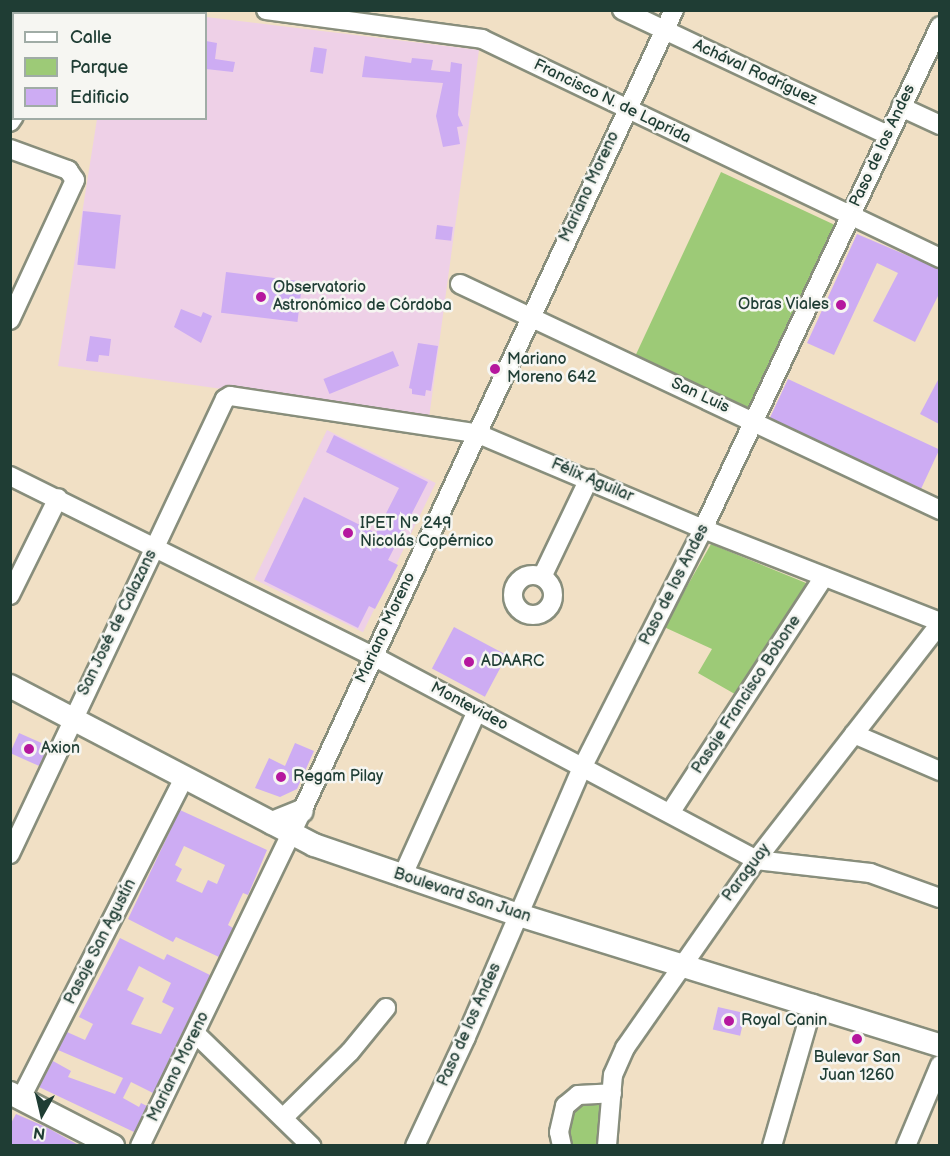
<!DOCTYPE html>
<meta charset="utf-8">
<style>
body{margin:0}
#map{position:relative;width:950px;height:1156px;overflow:hidden;background:#f1e0c5;font-family:"Balsamiq Sans",sans-serif}
div>[style]{position:absolute}
.built>*{inset:0;background:#eed0e7;transform-origin:0 0}
.green>*{inset:0;background:#9dca77;transform-origin:0 0}
.building>*{inset:0;background:#cdacf3;transform-origin:0 0}
.roads{filter:drop-shadow(2px 0 #888e7c) drop-shadow(-2px 0 #888e7c) drop-shadow(0 2px #888e7c) drop-shadow(0 -2px #888e7c)}
.minor>*{height:18px;margin:-9px;padding:0 9px;transform-origin:9px;border-radius:9px;background:#fff}
.minor>.ring{margin:-9px;padding:0;box-sizing:content-box;background:none;border:18px solid #fff;border-radius:50%}
.major>*{height:22px;margin:-11px;padding:0 11px;transform-origin:11px;border-radius:11px;background:#fff}
.dots>*{width:16px;height:16px;translate:-50% -50%;box-sizing:border-box;border:3px solid #f6f6f2;border-radius:50%}
span{translate:-50% -50%;white-space:nowrap;text-align:center;line-height:1.15;-webkit-text-stroke:5px #f6f6f2;paint-order:stroke}
.street-label{font-size:16px;color:#1f3d34}
.poi-label{font-size:16px;color:#1f3d34}
.left{translate:0 -50%;text-align:left}
.right{translate:-100% -50%;text-align:right}
.frame{position:absolute;inset:0;border:12px solid #1f3d34;pointer-events:none}
.legend{position:absolute;left:12px;top:12px;width:195px;height:108px;box-sizing:border-box;background:#f6f6f2;border:2px solid #a0aca6;margin:0;padding:8px 10px;list-style:none;font-size:18px;color:#1f3d34}
.legend li{display:flex;align-items:center;gap:12px;height:30px}
.legend b{width:30px;border:2px solid #a0aca6}
.north{position:absolute;left:12px;top:1084px;width:60px;height:60px;-webkit-text-stroke:4px #f6f6f2;paint-order:stroke;rotate:188deg;font-size:16px;font-weight:700;line-height:24px;text-align:center;color:#1f3d34}
.north::after{content:'';display:block;margin:auto;width:21px;height:27px;background:#1f3d34;clip-path:polygon(50% 0,100% 100%,50% 72%,0 100%)}
</style>
<div id="map">
<div class="built">
<div style="clip-path:polygon(206px 17px,479px 50px,429px 418px,58px 366px,97px 119px,206px 118px)"></div>
<div style="left:327px;top:430px;width:121px;height:166px;rotate:26deg"></div>
</div>
<div class="green">
<div style="left:721px;top:172px;width:131px;height:204px;rotate:25deg"></div>
<div style="clip-path:polygon(711px 544px,811px 585px,740px 697px,698px 673px,712px 649px,664px 627px)"></div>
<div style="clip-path:polygon(606px 1101px,601px 1145px,569px 1145px,566px 1121px,572px 1108px)"></div>
</div>
<div class="building">
<div style="clip-path:polygon(206px 41px,217px 43px,215px 59px,235px 62px,233px 72px,206px 69px)"></div>
<div style="left:314px;top:47px;width:13px;height:25px;rotate:9deg"></div>
<div style="clip-path:polygon(365px 56px,411px 63px,412px 58px,433px 60px,431px 70px,450px 72px,451px 62px,462px 64px,458px 115px,463px 126px,457px 127px,460px 144px,443px 147px,436px 116px,443px 83px,362px 77px)"></div>
<div style="left:83px;top:211px;width:38px;height:54px;rotate:6deg"></div>
<div style="left:437px;top:225px;width:16px;height:14px;rotate:7deg"></div>
<div style="clip-path:polygon(857px 234px,939px 269px,939px 294px,915px 342px,873px 321px,898px 273px,877px 263px,834px 355px,807px 343px)"></div>
<div style="left:226px;top:272px;width:77px;height:41px;rotate:7deg"></div>
<div style="clip-path:polygon(181px 309px,201px 317px,203px 312px,212px 316px,201px 343px,174px 327px)"></div>
<div style="clip-path:polygon(90px 336px,111px 339px,109px 356px,99px 355px,98px 362px,86px 361px)"></div>
<div style="clip-path:polygon(418px 343px,438px 346px,431px 391px,426px 390px,425px 396px,412px 394px,412px 389px,409px 388px)"></div>
<div style="left:393px;top:351px;width:16px;height:75px;rotate:68deg"></div>
<div style="clip-path:polygon(939px 378px,939px 424px,920px 414px)"></div>
<div style="left:788px;top:379px;width:167px;height:43px;rotate:25deg"></div>
<div style="clip-path:polygon(334px 435px,428px 482px,388px 560px,398px 565px,375px 609px,369px 606px,358px 628px,264px 581px,304px 497px,376px 533px,399px 488px,326px 452px)"></div>
<div style="left:454px;top:627px;width:60px;height:47px;rotate:28deg"></div>
<div style="left:19px;top:733px;width:32px;height:22px;rotate:24deg"></div>
<div style="clip-path:polygon(295px 743px,314px 751px,297px 789px,280px 797px,255px 788px,269px 758px,285px 766px)"></div>
<div style="clip-path:polygon(evenodd,180px 810px,267px 850px,248px 895px,243px 893px,228px 925px,233px 928px,219px 957px,176px 937px,173px 942px,128px 919px,180px 810px,184px 846px,225px 865px,217px 884px,208px 880px,202px 893px,176px 881px,182px 869px,175px 865px,184px 846px)"></div>
<div style="clip-path:polygon(evenodd,120px 938px,164px 960px,167px 954px,210px 975px,153px 1093px,131px 1082px,123px 1098px,139px 1107px,141px 1103px,147px 1106px,134px 1132px,39px 1087px,53px 1061px,71px 1071px,68px 1077px,115px 1094px,123px 1078px,58px 1050px,67px 1032px,85px 1040px,93px 1024px,79px 1017px,120px 938px,139px 966px,171px 983px,162px 1002px,174px 1008px,161px 1034px,131px 1024px,144px 998px,127px 990px,139px 966px)"></div>
<div style="left:718px;top:1007px;width:28px;height:23px;rotate:13deg"></div>
<div style="clip-path:polygon(16px 1114px,48px 1128px,80px 1146px,10px 1146px,10px 1125px)"></div>
</div>
<div class="roads">
<div class="minor">
<div style="left:266px;top:10px;width:218px;rotate:7.6deg"></div>
<div style="left:482px;top:39px;width:508px;rotate:25.56deg"></div>
<div style="left:622px;top:10px;width:294px;rotate:25.2deg"></div>
<div style="left:62px;top:14px;width:4px;rotate:-76deg"></div>
<div style="left:901px;top:107px;width:43px;rotate:24.8deg"></div>
<div style="left:10px;top:122px;width:7px;rotate:-56deg"></div>
<div style="left:10px;top:149px;width:62px;rotate:19.9deg"></div>
<div style="left:68px;top:170px;width:12px;rotate:55deg"></div>
<div style="left:75px;top:180px;width:154px;rotate:114.9deg"></div>
<div style="left:460px;top:284px;width:531px;rotate:25.21deg"></div>
<div style="left:10px;top:476px;width:405px;rotate:26.4deg"></div>
<div style="left:373px;top:656px;width:434px;rotate:28deg"></div>
<div style="left:756px;top:860px;width:115px;rotate:6.5deg"></div>
<div style="left:870px;top:873px;width:74px;rotate:19.7deg"></div>
<div class="ring" style="left:513px;top:575px;width:22px;height:22px"></div>
<div style="left:542px;top:577px;width:109px;rotate:-64.4deg"></div>
<div style="left:10px;top:595px;width:108px;rotate:-63.7deg"></div>
<div style="left:854px;top:734px;width:94px;rotate:23.3deg"></div>
<div style="left:670px;top:813px;width:282px;rotate:-56.9deg"></div>
<div style="left:10px;top:854px;width:503px;rotate:-64.71deg"></div>
<div style="left:225px;top:399px;width:6px;rotate:-31deg"></div>
<div style="left:230px;top:396px;width:249px;rotate:8.6deg"></div>
<div style="left:476px;top:433px;width:246px;rotate:22.9deg"></div>
<div style="left:703px;top:529px;width:255px;rotate:21.4deg"></div>
<div style="left:402px;top:877px;width:182px;rotate:-65.7deg"></div>
<div style="left:196px;top:1034px;width:161px;rotate:44.2deg"></div>
<div style="left:21px;top:1098px;width:350px;rotate:-63deg"></div>
<div style="left:283px;top:1118px;width:94px;rotate:-44.6deg"></div>
<div style="left:350px;top:1052px;width:57px;rotate:-50.7deg"></div>
<div style="left:140px;top:1146px;width:372px;rotate:-64.2deg"></div>
<div style="left:302px;top:811px;width:883px;rotate:-65.09deg"></div>
<div style="left:415px;top:1146px;width:120px;rotate:-64.9deg"></div>
<div style="left:466px;top:1037px;width:293px;rotate:-66.7deg"></div>
<div style="left:582px;top:768px;width:268px;rotate:-63.1deg"></div>
<div style="left:703px;top:529px;width:556px;rotate:-64.77deg"></div>
<div style="left:562px;top:1146px;width:14px;rotate:-102deg"></div>
<div style="left:559px;top:1132px;width:27px;rotate:-77deg"></div>
<div style="left:565px;top:1106px;width:17px;rotate:-40deg"></div>
<div style="left:578px;top:1095px;width:34px;rotate:-3deg"></div>
<div style="left:607px;top:1146px;width:71px;rotate:-85.2deg"></div>
<div style="left:613px;top:1075px;width:30px;rotate:-66deg"></div>
<div style="left:625px;top:1048px;width:229px;rotate:-55.1deg"></div>
<div style="left:756px;top:860px;width:299px;rotate:-52.1deg"></div>
<div style="left:772px;top:1146px;width:148px;rotate:-73.9deg"></div>
<div style="left:906px;top:1146px;width:88px;rotate:-67.2deg"></div>
</div>
<div class="major">
<div style="left:10px;top:686px;width:343px;rotate:27.6deg"></div>
<div style="left:314px;top:845px;width:217px;rotate:18.9deg"></div>
<div style="left:519px;top:915px;width:441px;rotate:17.2deg"></div>
<div style="left:272px;top:823px;width:32px;rotate:-22deg"></div>
<div style="left:10px;top:1093px;width:116px;rotate:27.2deg"></div>
</div>
</div>
<div class="dots">
<div style="left:261px;top:297px;background:#b5179e"></div>
<div style="left:841px;top:305px;background:#b5179e"></div>
<div style="left:495px;top:369px;background:#b5179e"></div>
<div style="left:348px;top:533px;background:#b5179e"></div>
<div style="left:469px;top:662px;background:#b5179e"></div>
<div style="left:29px;top:749px;background:#b5179e"></div>
<div style="left:281px;top:777px;background:#b5179e"></div>
<div style="left:729px;top:1021px;background:#b5179e"></div>
<div style="left:857px;top:1039px;background:#b5179e"></div>
</div>
<div class="street-label">
<span style="left:755px;top:73px;rotate:25deg">Achával Rodríguez</span>
<span style="left:612px;top:102px;rotate:26deg">Francisco N. de Laprida</span>
<span style="left:883px;top:146px;rotate:-65deg">Paso de los Andes</span>
<span style="left:590px;top:187px;rotate:-65deg">Mariano Moreno</span>
<span style="left:700px;top:396px;rotate:25deg">San Luis</span>
<span style="left:592px;top:481px;rotate:23deg">Félix Aguilar</span>
<span style="left:675px;top:585px;rotate:-63deg">Paso de los Andes</span>
<span style="left:118px;top:623px;rotate:-64deg">San José de Calazans</span>
<span style="left:386px;top:628px;rotate:-65deg">Mariano Moreno</span>
<span style="left:747px;top:695px;rotate:-57deg">Pasaje Francisco Bobone</span>
<span style="left:469px;top:707px;rotate:28deg">Montevideo</span>
<span style="left:747px;top:873px;rotate:-53deg">Paraguay</span>
<span style="left:462px;top:896px;rotate:18deg">Boulevard San Juan</span>
<span style="left:101px;top:942px;rotate:-63deg">Pasaje San Agustín</span>
<span style="left:470px;top:1025px;rotate:-66deg">Paso de los Andes</span>
<span style="left:179px;top:1067px;rotate:-64deg">Mariano Moreno</span>
</div>
<div class="poi-label">
<span class="left" style="left:273px;top:297px">Observatorio<br>Astronómico de Córdoba</span>
<span class="right" style="left:829px;top:305px">Obras Viales</span>
<span class="left" style="left:507px;top:369px">Mariano<br>Moreno 642</span>
<span class="left" style="left:360px;top:533px">IPET N° 249<br>Nicolás Copérnico</span>
<span class="left" style="left:481px;top:662px">ADAARC</span>
<span class="left" style="left:41px;top:749px">Axion</span>
<span class="left" style="left:293px;top:777px">Regam Pilay</span>
<span class="left" style="left:741px;top:1021px">Royal Canin</span>
<span style="left:857px;top:1067px">Bulevar San<br>Juan 1260</span>
</div>
<div class="frame"></div>
<ul class="legend">
<li><b style="height:8px;background:#fff"></b>Calle</li>
<li><b style="height:16px;background:#9dca77"></b>Parque</li>
<li><b style="height:16px;background:#cdacf3"></b>Edificio</li>
</ul>
<div class="north">N</div>
</div>
